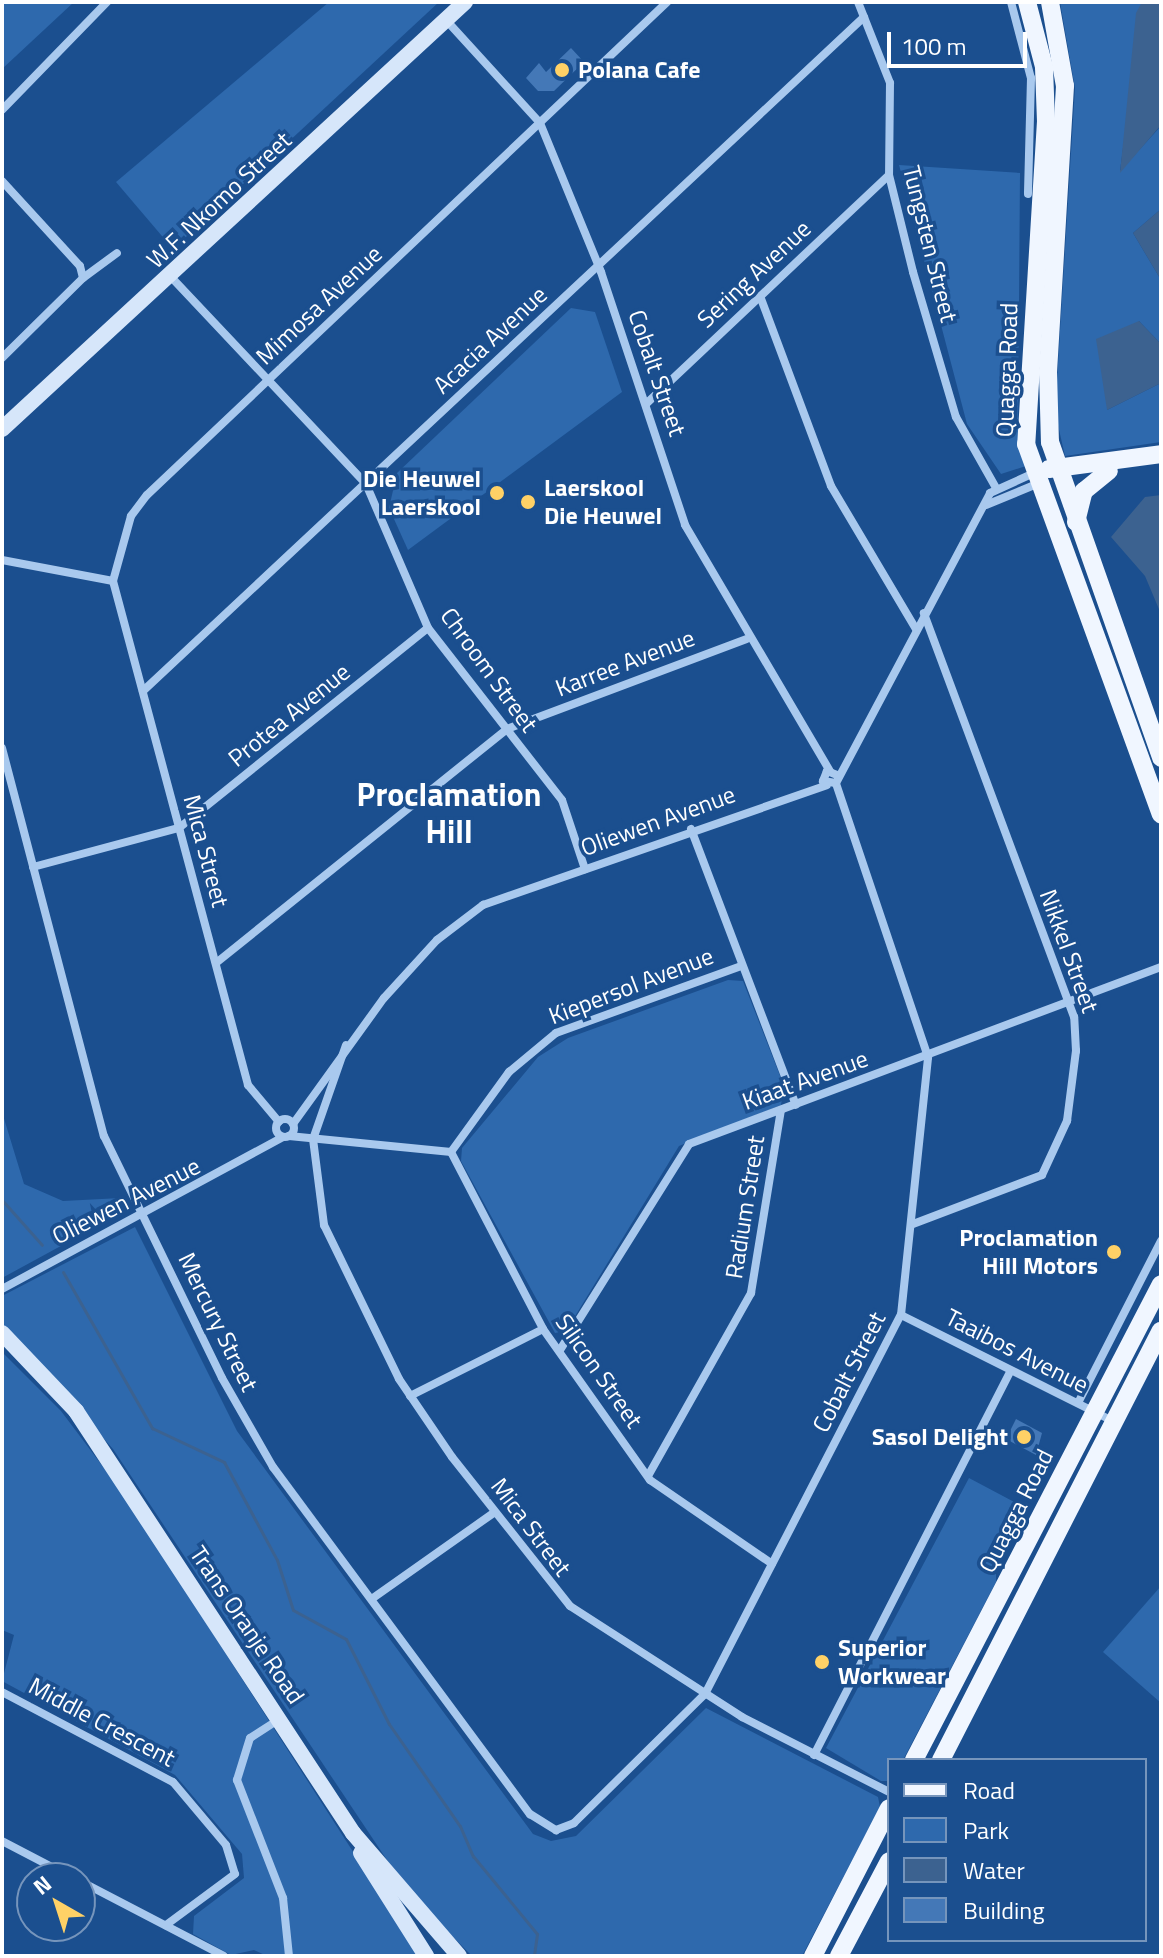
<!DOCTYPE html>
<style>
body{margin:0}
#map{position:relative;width:1163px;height:1958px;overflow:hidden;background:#1b4f8f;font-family:"Titillium Web",sans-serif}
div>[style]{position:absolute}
.green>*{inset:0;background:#2e69ad}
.water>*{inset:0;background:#3c6290}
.stream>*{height:3px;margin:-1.5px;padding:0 1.5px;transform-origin:1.5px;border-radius:1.5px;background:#3c6290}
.building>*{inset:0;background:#4478b7}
.street>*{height:8px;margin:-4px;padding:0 4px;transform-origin:4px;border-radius:4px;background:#a9c9ee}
.street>.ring{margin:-4px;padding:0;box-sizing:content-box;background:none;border:8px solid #a9c9ee;border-radius:50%}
.secondary>*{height:16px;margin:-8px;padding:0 8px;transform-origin:8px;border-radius:8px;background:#d6e6fa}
.primary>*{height:18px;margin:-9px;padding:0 9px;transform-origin:9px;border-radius:9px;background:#f0f6ff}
.dots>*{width:22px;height:22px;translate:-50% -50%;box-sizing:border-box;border:4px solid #1b4f8f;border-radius:50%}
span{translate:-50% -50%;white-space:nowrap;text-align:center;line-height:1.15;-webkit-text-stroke:7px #1b4f8f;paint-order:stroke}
.poi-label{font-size:24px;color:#fff;font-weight:700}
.left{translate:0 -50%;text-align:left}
.right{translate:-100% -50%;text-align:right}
.street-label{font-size:24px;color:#fff}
.district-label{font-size:32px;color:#fff;font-weight:700}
.frame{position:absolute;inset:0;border:4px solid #fff;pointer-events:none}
.legend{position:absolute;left:887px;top:1758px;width:260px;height:184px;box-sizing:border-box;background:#1b4f8f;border:2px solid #7695bc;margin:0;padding:10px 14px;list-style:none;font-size:24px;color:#fff}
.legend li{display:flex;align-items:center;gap:16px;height:40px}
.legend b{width:40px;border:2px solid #7695bc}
.north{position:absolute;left:16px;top:1862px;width:80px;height:80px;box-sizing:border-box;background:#1b4f8f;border:2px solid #7695bc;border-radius:50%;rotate:321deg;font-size:22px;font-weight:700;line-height:32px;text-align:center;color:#fff}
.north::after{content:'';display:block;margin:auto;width:28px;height:36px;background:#ffd166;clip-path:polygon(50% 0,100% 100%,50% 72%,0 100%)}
.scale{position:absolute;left:887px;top:32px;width:140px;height:36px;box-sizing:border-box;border:4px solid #fff;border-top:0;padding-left:10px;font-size:24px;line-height:28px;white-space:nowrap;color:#fff;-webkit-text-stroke:6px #1b4f8f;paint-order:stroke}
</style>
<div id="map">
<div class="green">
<div style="clip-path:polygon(2px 2px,74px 2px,2px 69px)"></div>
<div style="clip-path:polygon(329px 2px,439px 2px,173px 249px,116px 182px)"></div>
<div style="clip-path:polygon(1060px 2px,1142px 2px,1120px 171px,1161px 126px,1161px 209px,1133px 233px,1161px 280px,1161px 344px,1139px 321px,1107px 410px,1161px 383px,1161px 442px,1065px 456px,1055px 412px,1075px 88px)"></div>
<div style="clip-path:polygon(899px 165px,1020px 173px,1018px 435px,1026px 466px,1001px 474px,967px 424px)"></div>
<div style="clip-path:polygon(571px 308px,595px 312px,622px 392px,408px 550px,389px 508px,397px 473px)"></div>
<div style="clip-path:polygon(728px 980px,743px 981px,784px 1086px,781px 1105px,679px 1146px,566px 1331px,555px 1333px,461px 1161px,462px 1148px,538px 1057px,568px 1038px)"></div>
<div style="clip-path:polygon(2px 1112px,24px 1184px,63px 1201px,121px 1198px,127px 1210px,2px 1278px)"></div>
<div style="clip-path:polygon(135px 1227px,237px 1431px,533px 1834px,551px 1841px,576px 1836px,706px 1708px,878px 1797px,880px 1807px,802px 1956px,472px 1956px,409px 1893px,113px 1449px,2px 1324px,2px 1296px)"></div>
<div style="clip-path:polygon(2px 1352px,61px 1411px,122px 1492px,420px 1956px,267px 1956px,254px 1950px,231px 1955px,193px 1934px,194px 1916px,244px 1878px,242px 1854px,175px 1775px,2px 1681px,14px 1635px,2px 1630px)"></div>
<div style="clip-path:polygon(969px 1478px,1018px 1504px,996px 1563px,996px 1582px,903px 1760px,889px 1760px,889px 1781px,881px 1781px,826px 1748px)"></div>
<div style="clip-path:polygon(1161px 1586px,1161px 1703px,1103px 1652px)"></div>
</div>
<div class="water">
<div style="clip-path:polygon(1142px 2px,1161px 2px,1161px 125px,1120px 173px,1136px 13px)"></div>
<div style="clip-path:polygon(1161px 209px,1161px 280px,1133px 233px)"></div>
<div style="clip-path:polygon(1139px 321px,1161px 344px,1161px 383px,1107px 410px,1096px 339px)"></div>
<div style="clip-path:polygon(1161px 495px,1161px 614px,1145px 576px,1111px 537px,1145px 497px)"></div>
</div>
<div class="stream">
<div style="left:2px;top:1200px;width:60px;rotate:48.4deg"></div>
<div style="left:63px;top:1272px;width:180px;rotate:60.3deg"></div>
<div style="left:152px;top:1428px;width:80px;rotate:25.3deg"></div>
<div style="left:224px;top:1462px;width:111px;rotate:61.6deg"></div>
<div style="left:277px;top:1560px;width:52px;rotate:72.3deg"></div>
<div style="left:293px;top:1610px;width:60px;rotate:28.7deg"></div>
<div style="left:346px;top:1639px;width:95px;rotate:63.2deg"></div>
<div style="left:389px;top:1724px;width:124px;rotate:55.2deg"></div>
<div style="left:460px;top:1826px;width:33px;rotate:67deg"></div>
<div style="left:473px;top:1856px;width:101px;rotate:50.6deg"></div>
<div style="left:537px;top:1934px;width:22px;rotate:98deg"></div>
</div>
<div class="building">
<div style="clip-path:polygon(571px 48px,584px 62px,554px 91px,538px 91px,526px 78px,539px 63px,546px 72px)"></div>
<div style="clip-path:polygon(1016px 1419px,1042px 1433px,1036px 1455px,1006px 1439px)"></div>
</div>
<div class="street">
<div style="left:858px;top:2px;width:87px;rotate:68.4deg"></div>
<div style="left:890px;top:83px;width:92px;rotate:90.6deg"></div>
<div style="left:889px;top:175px;width:100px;rotate:76.1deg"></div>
<div style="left:913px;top:272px;width:151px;rotate:73.5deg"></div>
<div style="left:956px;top:417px;width:81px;rotate:60.6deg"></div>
<div style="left:1011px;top:2px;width:79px;rotate:75.3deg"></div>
<div style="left:1031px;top:78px;width:116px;rotate:91.5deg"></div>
<div style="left:446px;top:20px;width:139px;rotate:47.6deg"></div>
<div style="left:540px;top:123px;width:161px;rotate:67.7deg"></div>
<div style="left:601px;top:272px;width:267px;rotate:71.6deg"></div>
<div style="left:685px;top:525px;width:286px;rotate:59.5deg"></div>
<div style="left:2px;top:110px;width:151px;rotate:-45.8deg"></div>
<div style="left:2px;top:181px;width:115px;rotate:47.5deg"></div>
<div style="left:80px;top:266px;width:12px;rotate:76deg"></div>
<div style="left:83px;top:278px;width:114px;rotate:135.4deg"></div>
<div style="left:83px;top:278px;width:42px;rotate:-36.3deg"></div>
<div style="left:172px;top:278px;width:283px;rotate:46.7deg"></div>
<div style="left:366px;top:484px;width:157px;rotate:66.7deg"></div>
<div style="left:428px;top:628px;width:218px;rotate:52.1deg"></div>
<div style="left:562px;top:800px;width:73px;rotate:71.6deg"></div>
<div style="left:760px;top:296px;width:203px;rotate:69.5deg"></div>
<div style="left:831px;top:486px;width:166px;rotate:59.3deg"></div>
<div style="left:647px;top:403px;width:332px;rotate:-43.3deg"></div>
<div style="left:986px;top:505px;width:55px;rotate:-22.4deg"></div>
<div style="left:2px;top:560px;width:113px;rotate:10.7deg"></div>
<div style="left:113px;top:581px;width:67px;rotate:-74.5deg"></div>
<div style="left:131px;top:516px;width:26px;rotate:-53deg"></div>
<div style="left:147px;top:495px;width:717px;rotate:-43.47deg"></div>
<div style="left:113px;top:581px;width:522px;rotate:75deg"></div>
<div style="left:248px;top:1085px;width:48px;rotate:50deg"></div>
<div style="left:143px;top:691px;width:987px;rotate:-43.07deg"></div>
<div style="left:2px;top:748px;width:401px;rotate:75.3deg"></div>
<div style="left:104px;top:1136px;width:269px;rotate:64deg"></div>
<div style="left:222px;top:1378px;width:103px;rotate:60.2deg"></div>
<div style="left:273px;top:1467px;width:432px;rotate:53.5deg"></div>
<div style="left:530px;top:1814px;width:31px;rotate:32deg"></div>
<div style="left:556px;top:1830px;width:19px;rotate:-21deg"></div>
<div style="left:574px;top:1823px;width:184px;rotate:-44.6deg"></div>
<div style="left:705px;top:1694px;width:427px;rotate:-62.7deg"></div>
<div style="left:901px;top:1315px;width:259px;rotate:-84deg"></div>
<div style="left:928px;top:1057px;width:289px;rotate:-108.6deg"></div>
<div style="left:837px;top:775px;width:11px;rotate:-158deg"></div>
<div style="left:827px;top:771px;width:11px;rotate:112deg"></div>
<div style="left:823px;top:781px;width:13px;rotate:9deg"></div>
<div style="left:836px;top:783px;width:328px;rotate:-62deg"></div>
<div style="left:990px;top:493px;width:48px;rotate:-24.4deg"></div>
<div style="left:691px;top:829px;width:295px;rotate:69.2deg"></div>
<div style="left:33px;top:867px;width:151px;rotate:-15deg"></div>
<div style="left:179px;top:828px;width:319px;rotate:-38.8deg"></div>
<div style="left:216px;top:963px;width:373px;rotate:-38.8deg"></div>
<div style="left:507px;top:729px;width:256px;rotate:-20.6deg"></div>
<div style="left:346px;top:1045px;width:100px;rotate:109.3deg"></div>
<div style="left:313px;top:1139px;width:87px;rotate:82.7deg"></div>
<div style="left:324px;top:1225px;width:171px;rotate:64deg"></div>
<div style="left:399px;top:1379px;width:94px;rotate:55.8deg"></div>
<div style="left:452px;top:1457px;width:190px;rotate:51.6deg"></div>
<div style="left:570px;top:1606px;width:205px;rotate:32.8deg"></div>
<div style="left:742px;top:1717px;width:165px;rotate:27deg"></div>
<div class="ring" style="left:276px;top:1119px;width:10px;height:10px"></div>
<div style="left:293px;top:1124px;width:155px;rotate:-54.2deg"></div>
<div style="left:384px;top:998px;width:79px;rotate:-47.6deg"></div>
<div style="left:437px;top:940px;width:58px;rotate:-37.3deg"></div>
<div style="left:483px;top:905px;width:364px;rotate:-19.2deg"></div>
<div style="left:289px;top:1136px;width:163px;rotate:5.6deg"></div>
<div style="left:451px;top:1152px;width:199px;rotate:62.5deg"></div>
<div style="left:543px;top:1329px;width:185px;rotate:54.7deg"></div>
<div style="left:650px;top:1480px;width:148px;rotate:34.5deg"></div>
<div style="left:451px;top:1152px;width:99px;rotate:-54.1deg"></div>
<div style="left:509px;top:1072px;width:61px;rotate:-39.7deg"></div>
<div style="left:556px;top:1033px;width:197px;rotate:-19.9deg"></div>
<div style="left:913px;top:1224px;width:138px;rotate:-20.8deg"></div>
<div style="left:1042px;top:1175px;width:60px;rotate:-65.2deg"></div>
<div style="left:1067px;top:1121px;width:71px;rotate:-82.7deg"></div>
<div style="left:1076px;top:1051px;width:34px;rotate:-93deg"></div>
<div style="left:1074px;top:1017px;width:431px;rotate:-110.4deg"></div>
<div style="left:2px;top:1289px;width:319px;rotate:-28.4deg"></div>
<div style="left:901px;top:1315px;width:239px;rotate:26.6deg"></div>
<div style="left:560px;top:1350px;width:243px;rotate:-57.9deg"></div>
<div style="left:689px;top:1144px;width:504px;rotate:-20.56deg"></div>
<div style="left:410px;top:1396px;width:149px;rotate:-26.7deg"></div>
<div style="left:1078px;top:1403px;width:182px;rotate:-62.9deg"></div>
<div style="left:648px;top:1476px;width:210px;rotate:-60.6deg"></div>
<div style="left:751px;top:1293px;width:185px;rotate:-80.7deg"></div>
<div style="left:373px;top:1598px;width:149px;rotate:-35.2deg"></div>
<div style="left:2px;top:1692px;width:193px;rotate:27.8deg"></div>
<div style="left:173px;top:1782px;width:82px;rotate:49.9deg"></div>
<div style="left:226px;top:1845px;width:30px;rotate:73deg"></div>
<div style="left:235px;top:1874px;width:86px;rotate:143.5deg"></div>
<div style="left:278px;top:1720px;width:33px;rotate:147deg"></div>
<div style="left:250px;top:1738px;width:44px;rotate:107.2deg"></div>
<div style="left:237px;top:1780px;width:127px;rotate:68.7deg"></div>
<div style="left:283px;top:1898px;width:58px;rotate:84.1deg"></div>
<div style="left:814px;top:1755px;width:430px;rotate:-62.9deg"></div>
<div style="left:2px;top:1841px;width:80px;rotate:27.5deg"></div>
<div style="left:80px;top:1881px;width:162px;rotate:27.5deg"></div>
</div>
<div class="secondary">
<div style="left:2px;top:429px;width:630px;rotate:-42.68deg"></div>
<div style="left:2px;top:1333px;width:108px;rotate:46.5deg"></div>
<div style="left:76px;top:1411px;width:505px;rotate:56.72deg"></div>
<div style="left:353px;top:1833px;width:162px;rotate:49.2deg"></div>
<div style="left:361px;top:1853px;width:122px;rotate:57.7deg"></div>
</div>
<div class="primary">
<div style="left:1027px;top:2px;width:67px;rotate:75.3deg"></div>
<div style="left:1044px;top:67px;width:54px;rotate:87.9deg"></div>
<div style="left:1046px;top:121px;width:324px;rotate:93.5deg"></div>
<div style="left:1026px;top:444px;width:394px;rotate:70deg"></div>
<div style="left:1050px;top:2px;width:85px;rotate:79.9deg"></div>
<div style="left:1065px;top:86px;width:287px;rotate:93.4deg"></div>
<div style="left:1048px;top:372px;width:70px;rotate:88.4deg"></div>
<div style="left:1050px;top:442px;width:335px;rotate:70.6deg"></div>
<div style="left:1049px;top:469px;width:113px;rotate:-7.6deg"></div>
<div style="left:1076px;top:522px;width:32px;rotate:-76deg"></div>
<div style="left:1084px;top:491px;width:32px;rotate:-39deg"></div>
<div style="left:914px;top:1760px;width:536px;rotate:-62.57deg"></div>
<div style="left:941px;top:1760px;width:482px;rotate:-62.9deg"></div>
<div style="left:813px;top:1956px;width:166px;rotate:-62.8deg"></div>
<div style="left:839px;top:1956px;width:107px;rotate:-62.2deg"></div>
</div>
<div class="dots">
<div style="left:562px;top:70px;background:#ffd166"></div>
<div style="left:497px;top:493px;background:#ffd166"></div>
<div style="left:528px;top:502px;background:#ffd166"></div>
<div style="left:1114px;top:1252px;background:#ffd166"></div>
<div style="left:1024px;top:1437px;background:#ffd166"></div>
<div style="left:822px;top:1662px;background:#ffd166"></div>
</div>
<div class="poi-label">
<span class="left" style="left:578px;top:70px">Polana Cafe</span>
<span class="right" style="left:481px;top:493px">Die Heuwel<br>Laerskool</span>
<span class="left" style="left:544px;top:502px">Laerskool<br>Die Heuwel</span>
<span class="right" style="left:1098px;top:1252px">Proclamation<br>Hill Motors</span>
<span class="right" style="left:1008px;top:1437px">Sasol Delight</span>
<span class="left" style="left:838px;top:1662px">Superior<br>Workwear</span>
</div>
<div class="street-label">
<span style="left:219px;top:200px;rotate:-43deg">W.F. Nkomo Street</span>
<span style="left:930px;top:244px;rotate:76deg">Tungsten Street</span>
<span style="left:754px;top:274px;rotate:-43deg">Sering Avenue</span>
<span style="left:319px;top:305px;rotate:-43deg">Mimosa Avenue</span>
<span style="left:490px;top:340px;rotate:-43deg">Acacia Avenue</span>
<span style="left:1007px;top:370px;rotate:-88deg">Quagga Road</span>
<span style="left:657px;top:373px;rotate:71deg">Cobalt Street</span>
<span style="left:625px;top:663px;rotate:-21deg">Karree Avenue</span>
<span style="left:489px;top:670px;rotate:54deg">Chroom Street</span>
<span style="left:289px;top:715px;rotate:-39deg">Protea Avenue</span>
<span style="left:658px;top:821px;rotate:-20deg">Oliewen Avenue</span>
<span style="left:206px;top:851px;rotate:75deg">Mica Street</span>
<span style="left:1069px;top:951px;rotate:70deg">Nikkel Street</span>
<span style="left:631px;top:986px;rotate:-21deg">Kiepersol Avenue</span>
<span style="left:805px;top:1080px;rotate:-20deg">Kiaat Avenue</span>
<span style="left:126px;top:1201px;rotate:-27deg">Oliewen Avenue</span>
<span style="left:745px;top:1207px;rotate:-81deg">Radium Street</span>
<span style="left:218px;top:1322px;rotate:64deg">Mercury Street</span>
<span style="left:1017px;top:1351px;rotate:27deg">Taaibos Avenue</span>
<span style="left:599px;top:1371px;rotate:55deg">Silicon Street</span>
<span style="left:849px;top:1372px;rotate:-63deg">Cobalt Street</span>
<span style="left:1016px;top:1511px;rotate:-63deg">Quagga Road</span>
<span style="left:531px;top:1527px;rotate:53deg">Mica Street</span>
<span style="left:247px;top:1625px;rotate:56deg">Trans Oranje Road</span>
<span style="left:102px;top:1722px;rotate:28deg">Middle Crescent</span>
</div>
<div class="district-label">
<span style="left:449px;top:813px">Proclamation<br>Hill</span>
</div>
<div class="frame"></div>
<ul class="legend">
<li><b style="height:10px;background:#f0f6ff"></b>Road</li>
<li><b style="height:22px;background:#2e69ad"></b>Park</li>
<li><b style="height:22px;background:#3c6290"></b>Water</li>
<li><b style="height:22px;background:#4478b7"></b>Building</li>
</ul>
<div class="north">N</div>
<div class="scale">100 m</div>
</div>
